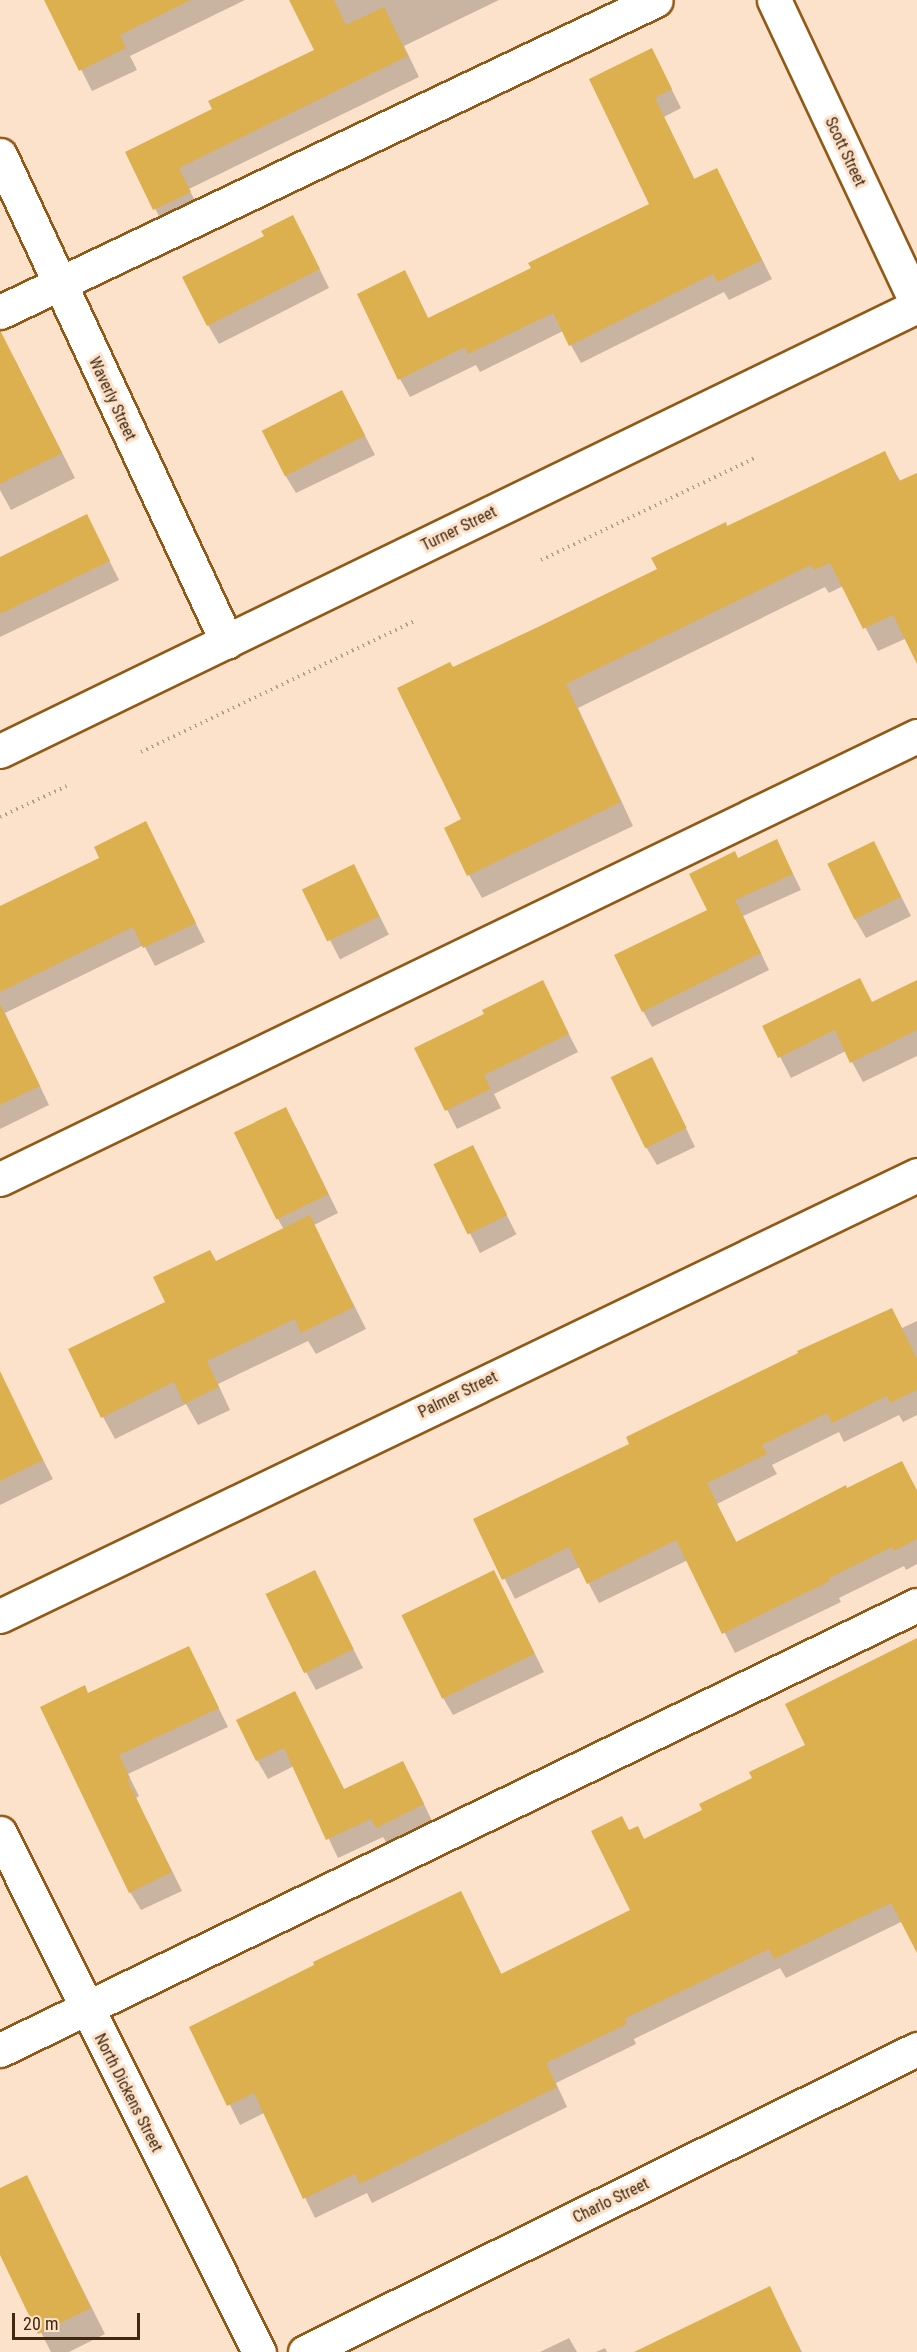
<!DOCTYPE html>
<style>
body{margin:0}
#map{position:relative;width:917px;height:2352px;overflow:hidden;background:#fce2ca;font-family:"Roboto Condensed",sans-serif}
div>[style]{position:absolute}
.shadow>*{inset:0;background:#0003;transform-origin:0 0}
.building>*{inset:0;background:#dcb04e;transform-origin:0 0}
.path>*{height:4px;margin-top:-2px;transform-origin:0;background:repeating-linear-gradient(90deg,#b79d84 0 1.5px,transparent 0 6px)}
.roads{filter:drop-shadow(2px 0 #915915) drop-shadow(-2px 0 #915915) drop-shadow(0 2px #915915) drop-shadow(0 -2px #915915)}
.minor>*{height:33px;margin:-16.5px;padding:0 16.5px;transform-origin:16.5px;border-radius:16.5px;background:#fff}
span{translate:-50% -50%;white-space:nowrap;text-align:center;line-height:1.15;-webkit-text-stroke:6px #fce2ca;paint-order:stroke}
.street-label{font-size:16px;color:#40270d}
.scale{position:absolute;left:12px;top:2313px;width:128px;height:27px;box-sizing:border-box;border:3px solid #40270d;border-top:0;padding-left:8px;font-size:18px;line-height:21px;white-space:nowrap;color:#40270d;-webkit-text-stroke:4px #fce2ca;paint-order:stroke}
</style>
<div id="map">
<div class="shadow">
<div style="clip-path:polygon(46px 0,245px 0,130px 56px,137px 70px,92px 91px)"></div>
<div style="clip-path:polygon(291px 0,499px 0,404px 46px,419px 77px,189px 189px,201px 213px,166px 230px,127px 153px,214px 110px,316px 50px)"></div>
<div style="clip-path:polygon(652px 50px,681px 108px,664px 117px,695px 180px,717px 170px,772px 279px,729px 300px,724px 292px,581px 363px,563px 331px,480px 372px,476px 365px,410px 397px,400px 379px,415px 291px,429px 320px,533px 269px,651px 205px)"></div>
<div style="clip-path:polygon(303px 235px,329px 288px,219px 344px,208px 325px)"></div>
<div style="clip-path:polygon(14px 358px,75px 478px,11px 510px,0 490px,0 364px)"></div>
<div style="clip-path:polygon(342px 391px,375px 455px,296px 493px,285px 475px)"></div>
<div style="clip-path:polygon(884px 453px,901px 482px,917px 493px,917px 645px,907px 638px,878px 651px,843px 586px,829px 593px,825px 587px,578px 708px,633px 826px,482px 898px,469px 875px,452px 669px,659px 569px,727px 527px)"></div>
<div style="clip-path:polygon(87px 516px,119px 580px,0 637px,0 558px)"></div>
<div style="clip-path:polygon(146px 823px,205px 942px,155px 966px,144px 945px,5px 1013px,49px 1105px,0 1129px,0 907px,101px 859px)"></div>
<div style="clip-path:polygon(777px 841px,801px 890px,743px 916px,769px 970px,652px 1027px,643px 1011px,709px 911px,738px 860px)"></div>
<div style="clip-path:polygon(874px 843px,911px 916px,866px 938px,855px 919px)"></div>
<div style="left:354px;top:866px;width:77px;height:55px;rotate:63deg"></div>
<div style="clip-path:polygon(542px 982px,578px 1052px,494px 1094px,501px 1108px,457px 1129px,416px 1049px,486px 1015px)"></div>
<div style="clip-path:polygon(917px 982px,917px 1056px,863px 1082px,846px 1051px,791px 1078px,764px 1026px,873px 1003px)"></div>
<div style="clip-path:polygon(662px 1078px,695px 1147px,657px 1165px,646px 1147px)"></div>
<div style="clip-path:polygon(296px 1127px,338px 1213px,314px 1225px,366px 1329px,316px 1354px,308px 1341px,218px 1384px,230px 1410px,198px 1425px,186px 1404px,115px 1439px,103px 1417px,167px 1303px,216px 1263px,284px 1230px,278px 1219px)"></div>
<div style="left:472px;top:1147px;width:98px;height:41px;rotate:63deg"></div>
<div style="clip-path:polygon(891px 1310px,902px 1328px,917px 1321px,917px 1415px,903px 1422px,899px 1415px,844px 1442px,839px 1432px,772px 1465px,777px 1474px,717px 1504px,737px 1543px,902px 1463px,917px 1490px,917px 1564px,906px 1570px,904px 1566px,839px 1598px,841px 1602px,735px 1653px,688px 1560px,599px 1603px,580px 1567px,515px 1599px,475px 1520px,631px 1445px)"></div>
<div style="clip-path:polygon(0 1396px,15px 1405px,53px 1479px,0 1505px)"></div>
<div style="clip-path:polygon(314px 1572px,363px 1668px,316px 1690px,306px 1672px)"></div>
<div style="clip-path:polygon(494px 1572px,544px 1672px,453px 1715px,442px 1696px)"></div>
<div style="clip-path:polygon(917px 1640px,917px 1927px,903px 1921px,786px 1978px,780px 1968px,634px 2039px,636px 2044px,556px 2083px,567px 2107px,372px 2203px,367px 2193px,315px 2218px,264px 2113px,240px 2125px,191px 2027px,461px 1893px,502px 1975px,632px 1911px,629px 1832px,644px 1840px,704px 1811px,807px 1746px)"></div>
<div style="clip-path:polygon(189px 1648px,228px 1727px,128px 1774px,139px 1796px,136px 1798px,182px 1891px,141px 1910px,130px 1892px,88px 1695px)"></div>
<div style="clip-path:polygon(295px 1693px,345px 1791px,413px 1781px,433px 1823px,388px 1845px,383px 1837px,338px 1858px,294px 1766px,268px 1779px,257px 1760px)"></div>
<div style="clip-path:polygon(26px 2177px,105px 2334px,69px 2352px,51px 2352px,0 2252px,0 2190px)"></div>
<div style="clip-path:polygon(769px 2288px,802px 2352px,637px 2352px)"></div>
<div style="clip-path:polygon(569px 2338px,577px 2352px,540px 2352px)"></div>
<div style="clip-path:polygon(605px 2348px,607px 2352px,596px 2352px)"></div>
</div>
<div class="building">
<div style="clip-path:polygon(44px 0,191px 0,120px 35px,126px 48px,79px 71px)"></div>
<div style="clip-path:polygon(289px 0,334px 0,346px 25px,384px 7px,408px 56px,179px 168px,191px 192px,153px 210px,125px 152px,212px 109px,208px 101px,314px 50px)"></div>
<div style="clip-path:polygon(652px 48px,672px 89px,655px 98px,694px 179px,717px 168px,762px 260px,717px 282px,713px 274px,569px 346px,553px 313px,468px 354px,465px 347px,398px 380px,357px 294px,405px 270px,428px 318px,531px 268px,528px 263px,649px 204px,589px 79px)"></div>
<div style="clip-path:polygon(293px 215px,320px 269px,207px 326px,182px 277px,264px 236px,261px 231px)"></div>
<div style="clip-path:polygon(0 330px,62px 453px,0 484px)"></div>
<div style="left:342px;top:390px;width:51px;height:90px;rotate:63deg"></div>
<div style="clip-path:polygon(885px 451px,899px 481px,917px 473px,917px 664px,893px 615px,863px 629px,830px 563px,814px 570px,811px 565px,566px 684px,621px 802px,467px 876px,444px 828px,461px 819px,397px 688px,450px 662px,453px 667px,538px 627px,657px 569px,651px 558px,726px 522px,727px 526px)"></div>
<div style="clip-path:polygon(87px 514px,110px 561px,0 614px,0 557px)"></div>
<div style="clip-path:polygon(146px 821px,196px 923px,143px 948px,133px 927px,0 992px,0 906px,99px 858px,94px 847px)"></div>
<div style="clip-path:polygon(777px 839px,793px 874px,735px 900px,761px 953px,642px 1012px,614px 955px,707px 910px,689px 874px,735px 851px,738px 858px)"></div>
<div style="left:874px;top:841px;width:62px;height:52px;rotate:64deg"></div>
<div style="left:354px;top:864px;width:58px;height:58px;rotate:64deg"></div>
<div style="clip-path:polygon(860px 978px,872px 1002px,917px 980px,917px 1030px,850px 1063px,835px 1030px,778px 1058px,762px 1026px)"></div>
<div style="clip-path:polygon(543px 980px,569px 1034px,484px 1075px,491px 1089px,445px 1111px,414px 1048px,484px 1014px,482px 1010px)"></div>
<div style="clip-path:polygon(0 1004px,40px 1086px,0 1105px)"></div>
<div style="left:652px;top:1057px;width:79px;height:46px;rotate:64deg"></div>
<div style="left:286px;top:1107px;width:97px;height:58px;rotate:64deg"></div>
<div style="left:473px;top:1145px;width:78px;height:44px;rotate:64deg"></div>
<div style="clip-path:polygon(310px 1215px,354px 1307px,301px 1333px,295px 1319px,207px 1361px,219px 1387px,184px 1404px,174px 1382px,101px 1418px,68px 1349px,165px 1302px,153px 1277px,210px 1250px,216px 1261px)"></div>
<div style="clip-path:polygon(892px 1308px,917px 1359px,917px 1390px,890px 1403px,887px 1396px,832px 1423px,827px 1413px,762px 1445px,767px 1454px,707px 1483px,736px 1542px,846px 1485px,847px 1488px,902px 1461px,917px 1491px,917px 1539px,894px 1551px,892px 1547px,829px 1578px,830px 1581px,722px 1634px,676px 1540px,587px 1584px,569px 1547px,502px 1580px,473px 1519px,629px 1444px,626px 1437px,798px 1353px,797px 1351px)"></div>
<div style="clip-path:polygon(0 1371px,43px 1460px,0 1481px)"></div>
<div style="left:315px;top:1570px;width:88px;height:55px;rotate:64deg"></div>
<div style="left:494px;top:1570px;width:93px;height:103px;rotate:64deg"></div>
<div style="clip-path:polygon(917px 1638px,917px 1953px,891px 1903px,774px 1959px,769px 1949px,624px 2019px,627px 2024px,546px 2063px,557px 2087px,360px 2184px,355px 2174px,303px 2199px,254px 2093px,227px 2106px,189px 2027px,314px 1965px,313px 1962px,461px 1891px,501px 1974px,630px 1910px,591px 1831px,622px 1816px,629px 1830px,638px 1826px,644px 1839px,702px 1810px,699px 1804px,752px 1778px,749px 1772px,805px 1745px,785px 1704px)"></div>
<div style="clip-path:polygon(189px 1646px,219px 1708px,119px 1755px,130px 1778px,127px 1779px,172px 1872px,129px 1893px,40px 1707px,85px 1685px,88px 1693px)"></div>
<div style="clip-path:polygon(295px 1691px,344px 1789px,403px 1761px,424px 1804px,376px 1828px,371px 1819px,326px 1840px,284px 1748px,256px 1761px,236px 1720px)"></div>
<div style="clip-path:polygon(27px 2175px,91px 2308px,38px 2334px,0 2255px,0 2188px)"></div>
<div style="clip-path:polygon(770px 2286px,801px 2352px,634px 2352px)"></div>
</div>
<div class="path">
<div style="left:541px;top:560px;width:239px;rotate:-25.5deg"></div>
<div style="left:141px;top:752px;width:304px;rotate:-25.6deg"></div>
<div style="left:0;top:817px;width:76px;rotate:-24.9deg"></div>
</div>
<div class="roads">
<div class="minor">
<div style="left:774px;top:0;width:336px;rotate:64.8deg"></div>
<div style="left:0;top:155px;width:537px;rotate:65.01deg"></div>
<div style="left:0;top:312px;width:726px;rotate:-25.44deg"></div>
<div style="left:0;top:751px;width:1019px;rotate:-25.89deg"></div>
<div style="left:0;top:1179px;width:1018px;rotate:-25.79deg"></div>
<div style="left:0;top:1616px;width:1018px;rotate:-25.68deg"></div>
<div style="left:0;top:1833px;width:580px;rotate:63.48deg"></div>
<div style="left:0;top:2050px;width:1019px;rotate:-25.89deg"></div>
<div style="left:305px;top:2352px;width:683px;rotate:-26.34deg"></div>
</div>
</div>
<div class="street-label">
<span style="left:845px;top:152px;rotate:65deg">Scott Street</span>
<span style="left:112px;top:399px;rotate:65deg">Waverly Street</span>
<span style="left:459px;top:529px;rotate:-26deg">Turner Street</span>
<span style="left:458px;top:1395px;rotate:-26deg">Palmer Street</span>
<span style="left:128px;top:2093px;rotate:63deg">North Dickens Street</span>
<span style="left:611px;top:2201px;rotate:-26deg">Charlo Street</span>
</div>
<div class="scale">20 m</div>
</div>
